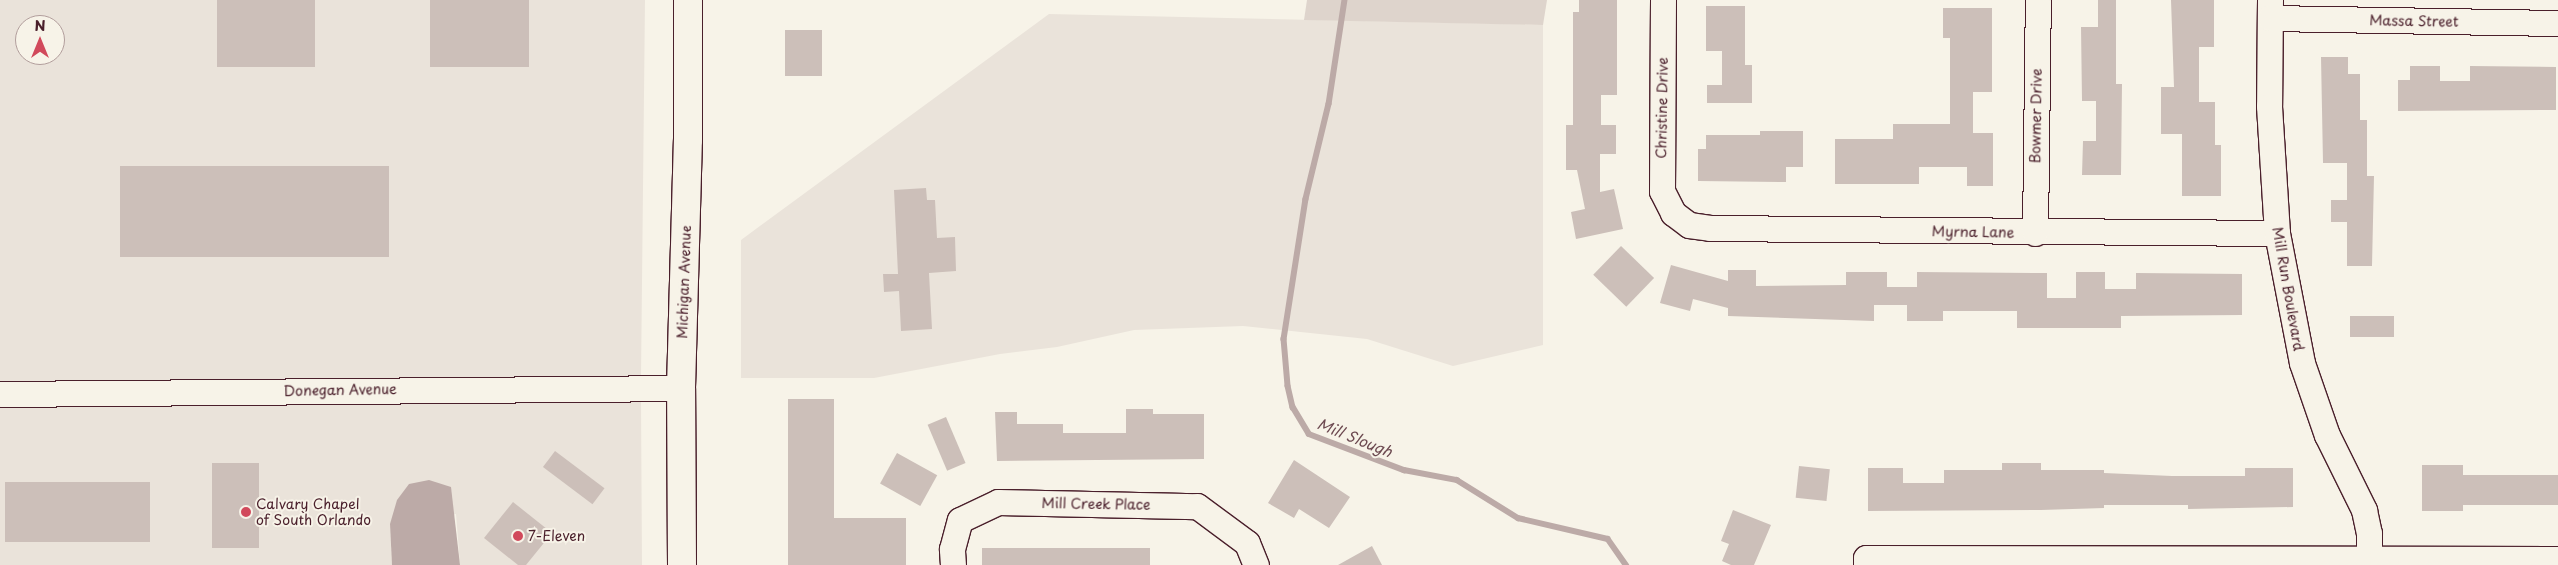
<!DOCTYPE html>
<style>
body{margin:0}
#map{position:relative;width:2558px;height:565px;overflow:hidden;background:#f7f3e8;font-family:"Playpen Sans",sans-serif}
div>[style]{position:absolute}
.built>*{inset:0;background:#eae3da}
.green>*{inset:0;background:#ded4cc}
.water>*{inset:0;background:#bcaaa7}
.stream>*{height:5.5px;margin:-2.75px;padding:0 2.75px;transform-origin:2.75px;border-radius:2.75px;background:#bcaaa7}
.building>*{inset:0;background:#ccbfb9;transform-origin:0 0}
.roads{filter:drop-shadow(1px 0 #4a1f2b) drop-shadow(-1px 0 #4a1f2b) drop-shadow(0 1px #4a1f2b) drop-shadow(0 -1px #4a1f2b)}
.minor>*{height:25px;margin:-12.5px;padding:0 12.5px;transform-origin:12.5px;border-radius:12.5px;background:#f7f3e8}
.major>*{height:28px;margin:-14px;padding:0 14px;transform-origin:14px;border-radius:14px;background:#f7f3e8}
.dots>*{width:14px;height:14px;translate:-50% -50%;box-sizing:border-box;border:2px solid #f7f3e8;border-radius:50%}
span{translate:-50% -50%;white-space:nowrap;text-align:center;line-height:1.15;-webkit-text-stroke:4px #f7f3e8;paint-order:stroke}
.street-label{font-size:14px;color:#4a1f2b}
.poi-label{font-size:14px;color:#4a1f2b}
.left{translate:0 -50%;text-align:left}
.water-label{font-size:15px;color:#6c4950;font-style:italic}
.north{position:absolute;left:15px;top:15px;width:50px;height:50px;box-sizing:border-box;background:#f7f3e8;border:1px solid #b29e9c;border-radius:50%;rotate:0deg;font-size:14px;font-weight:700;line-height:20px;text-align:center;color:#4a1f2b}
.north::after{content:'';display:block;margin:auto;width:18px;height:22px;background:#d1495b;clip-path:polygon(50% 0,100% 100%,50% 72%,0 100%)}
</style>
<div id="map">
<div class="built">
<div style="clip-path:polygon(evenodd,0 0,645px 0,641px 377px,0 382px,0 0,25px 25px,55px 25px,55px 55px,25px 55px,25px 25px)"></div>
<div style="clip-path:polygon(1049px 14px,1543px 25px,1543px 345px,1453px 366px,1367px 339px,1243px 326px,1134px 330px,1057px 347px,1000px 354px,874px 378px,741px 378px,741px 240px)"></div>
<div style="clip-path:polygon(641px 400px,642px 565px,460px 565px,456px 514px,390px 524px,392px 565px,0 565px,0 405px)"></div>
</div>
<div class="green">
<div style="clip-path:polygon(1307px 0,1547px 0,1543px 25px,1304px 20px)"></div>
</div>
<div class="water">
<div style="clip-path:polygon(429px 480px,451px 487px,460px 565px,392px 565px,390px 524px,397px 500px,409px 484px)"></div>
</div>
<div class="stream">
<div style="left:1345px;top:0;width:105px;rotate:98.7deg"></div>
<div style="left:1329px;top:104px;width:98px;rotate:103.6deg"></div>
<div style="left:1306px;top:199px;width:142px;rotate:98.9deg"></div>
<div style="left:1284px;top:339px;width:47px;rotate:85.1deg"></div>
<div style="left:1288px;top:386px;width:22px;rotate:77deg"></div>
<div style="left:1293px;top:407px;width:31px;rotate:59deg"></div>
<div style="left:1309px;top:434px;width:102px;rotate:20.8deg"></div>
<div style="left:1404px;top:470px;width:54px;rotate:10.7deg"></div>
<div style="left:1457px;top:480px;width:72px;rotate:31.9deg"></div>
<div style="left:1518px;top:518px;width:92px;rotate:13.1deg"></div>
<div style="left:1608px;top:539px;width:32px;rotate:55deg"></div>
</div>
<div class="building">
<div style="left:217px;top:0;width:98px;height:67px"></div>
<div style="left:430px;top:0;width:99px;height:67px"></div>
<div style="clip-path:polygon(1579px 0,1617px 0,1617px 95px,1601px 95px,1601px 125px,1616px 125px,1616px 154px,1600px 154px,1600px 192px,1614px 189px,1623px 229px,1576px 239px,1571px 212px,1585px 209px,1577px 170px,1566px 170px,1566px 125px,1573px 125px,1573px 12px,1579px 12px)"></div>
<div style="clip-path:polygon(2098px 0,2116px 0,2116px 84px,2122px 84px,2121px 175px,2082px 175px,2083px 141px,2096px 141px,2096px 101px,2082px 101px,2081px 27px,2098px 27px)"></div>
<div style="clip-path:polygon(2171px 0,2214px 0,2214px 47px,2199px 47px,2199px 102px,2215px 102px,2215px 145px,2221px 145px,2221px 196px,2182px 196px,2182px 134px,2161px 134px,2161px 87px,2174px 87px)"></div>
<div style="clip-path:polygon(1706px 6px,1745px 6px,1745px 65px,1752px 65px,1752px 103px,1707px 103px,1707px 85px,1722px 85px,1722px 51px,1706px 51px)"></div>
<div style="clip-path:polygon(1943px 8px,1992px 8px,1992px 92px,1973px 92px,1973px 133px,1993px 133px,1993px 186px,1967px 186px,1967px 167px,1919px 167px,1919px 184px,1835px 184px,1835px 139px,1893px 139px,1893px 124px,1950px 124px,1950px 38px,1943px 38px)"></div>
<div style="left:785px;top:30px;width:37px;height:46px"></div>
<div style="clip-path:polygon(2321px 57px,2348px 57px,2348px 74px,2360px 74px,2360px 120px,2367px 120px,2367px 176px,2374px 176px,2372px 266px,2347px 266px,2347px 222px,2331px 222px,2331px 200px,2347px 200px,2347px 163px,2323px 163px)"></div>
<div style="clip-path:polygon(2410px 66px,2440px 66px,2440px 81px,2470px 81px,2470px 66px,2556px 67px,2556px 110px,2398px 111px,2398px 80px,2410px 80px)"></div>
<div style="clip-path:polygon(1760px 131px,1803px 131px,1803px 167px,1786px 167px,1786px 182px,1698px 181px,1698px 149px,1706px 149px,1706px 135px,1760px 135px)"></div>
<div style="left:120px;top:166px;width:269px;height:91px"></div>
<div style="clip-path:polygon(926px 188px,927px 200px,935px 200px,937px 238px,955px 237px,956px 271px,929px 273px,932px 329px,901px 331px,899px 291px,884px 292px,883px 274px,898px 274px,894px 190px)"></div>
<div style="left:1621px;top:246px;width:46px;height:40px;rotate:44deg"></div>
<div style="clip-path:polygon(1671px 265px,1728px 281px,1728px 270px,1756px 270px,1756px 286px,1846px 285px,1846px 272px,1887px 272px,1887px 287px,1917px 287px,1917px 272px,2047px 273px,2047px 298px,2076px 298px,2076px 272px,2105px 272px,2105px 289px,2136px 289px,2136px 273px,2242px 274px,2242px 315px,2121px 316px,2121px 328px,2017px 328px,2017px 311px,1943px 311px,1943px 321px,1907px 321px,1907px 305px,1874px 305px,1874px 321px,1728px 316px,1728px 308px,1693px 299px,1690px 311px,1660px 303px)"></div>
<div style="left:2350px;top:316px;width:44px;height:21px"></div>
<div style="clip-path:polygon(788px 399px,834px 399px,834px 518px,906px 518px,906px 565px,788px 565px)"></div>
<div style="clip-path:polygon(1126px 409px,1153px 409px,1153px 414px,1204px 414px,1204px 459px,997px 461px,995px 412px,1017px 412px,1017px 424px,1063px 424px,1063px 433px,1126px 433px)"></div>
<div style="left:946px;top:417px;width:50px;height:20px;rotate:67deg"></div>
<div style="left:555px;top:451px;width:62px;height:20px;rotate:37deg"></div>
<div style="left:897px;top:453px;width:46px;height:35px;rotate:29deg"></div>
<div style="clip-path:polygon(1294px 460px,1350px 497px,1329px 528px,1299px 509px,1294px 518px,1268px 503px)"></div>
<div style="left:212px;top:463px;width:47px;height:85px"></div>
<div style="clip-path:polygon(2002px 463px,2041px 463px,2041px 470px,2104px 470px,2104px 473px,2172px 476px,2245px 476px,2245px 468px,2293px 468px,2293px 507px,2188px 509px,2188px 505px,2104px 505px,2104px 508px,2041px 510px,1868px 511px,1868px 468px,1903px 468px,1903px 483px,1944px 483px,1944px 470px,2002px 470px)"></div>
<div style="clip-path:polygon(2422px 465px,2463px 465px,2463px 475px,2558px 475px,2558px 505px,2463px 505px,2463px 511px,2422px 511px)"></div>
<div style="left:1799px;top:466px;width:31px;height:32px;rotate:6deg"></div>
<div style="left:5px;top:482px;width:145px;height:60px"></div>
<div style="clip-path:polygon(513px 502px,552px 533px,526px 565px,518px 565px,484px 538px)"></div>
<div style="clip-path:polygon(1733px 510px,1771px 525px,1754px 565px,1731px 565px,1722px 561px,1729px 544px,1721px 541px)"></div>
<div style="clip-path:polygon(1372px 546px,1382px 565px,1338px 565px)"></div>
<div style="left:982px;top:548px;width:168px;height:17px"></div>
</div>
<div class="roads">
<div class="minor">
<div style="left:1663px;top:0;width:191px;rotate:90.3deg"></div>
<div style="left:1662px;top:191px;width:25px;rotate:63deg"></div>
<div style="left:1673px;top:213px;width:20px;rotate:37deg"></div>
<div style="left:1689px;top:225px;width:21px;rotate:8deg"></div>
<div style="left:1710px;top:228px;width:567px;rotate:0.51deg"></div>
<div style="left:2270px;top:0;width:106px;rotate:90.5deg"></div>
<div style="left:2269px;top:106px;width:127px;rotate:86.4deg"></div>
<div style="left:2277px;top:233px;width:132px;rotate:79.1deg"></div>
<div style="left:2302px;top:363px;width:76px;rotate:70.9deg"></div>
<div style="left:2327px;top:435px;width:84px;rotate:63.7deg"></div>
<div style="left:2364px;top:510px;width:24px;rotate:78deg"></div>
<div style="left:2369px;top:533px;width:32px;rotate:90deg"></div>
<div style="left:2270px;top:18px;width:288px;rotate:1deg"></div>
<div style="left:2035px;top:233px;width:233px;rotate:-89.3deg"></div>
<div style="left:0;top:394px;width:681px;rotate:-0.5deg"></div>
<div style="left:953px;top:565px;width:16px;rotate:-94deg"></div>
<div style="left:952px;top:549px;width:30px;rotate:-75deg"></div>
<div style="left:960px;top:520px;width:42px;rotate:-25.3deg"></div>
<div style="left:998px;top:502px;width:199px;rotate:1.2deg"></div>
<div style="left:1197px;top:506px;width:62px;rotate:36.5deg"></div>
<div style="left:1247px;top:543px;width:24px;rotate:68deg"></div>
<div style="left:1866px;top:565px;width:7px;rotate:-90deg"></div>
<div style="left:1866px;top:558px;width:692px;rotate:0.08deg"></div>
</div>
<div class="major">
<div style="left:682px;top:565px;width:177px;rotate:-90.3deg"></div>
<div style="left:681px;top:388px;width:248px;rotate:-88.4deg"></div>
<div style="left:688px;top:140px;width:140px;rotate:-90deg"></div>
</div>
</div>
<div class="dots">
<div style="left:246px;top:512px;background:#d1495b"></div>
<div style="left:518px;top:536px;background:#d1495b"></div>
</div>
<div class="street-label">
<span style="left:2414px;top:21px;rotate:1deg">Massa Street</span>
<span style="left:1662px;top:108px;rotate:-89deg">Christine Drive</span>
<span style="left:2036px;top:116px;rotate:-89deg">Bowmer Drive</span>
<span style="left:1973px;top:232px;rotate:1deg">Myrna Lane</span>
<span style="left:684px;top:282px;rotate:-88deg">Michigan Avenue</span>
<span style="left:2288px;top:289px;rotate:80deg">Mill Run Boulevard</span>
<span style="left:340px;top:390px;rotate:-1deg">Donegan Avenue</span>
<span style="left:1096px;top:504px;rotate:1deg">Mill Creek Place</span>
</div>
<div class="poi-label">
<span class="left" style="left:256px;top:512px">Calvary Chapel<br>of South Orlando</span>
<span class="left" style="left:528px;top:536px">7-Eleven</span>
</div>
<div class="water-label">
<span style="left:1355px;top:437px;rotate:22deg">Mill Slough</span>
</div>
<div class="north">N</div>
</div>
